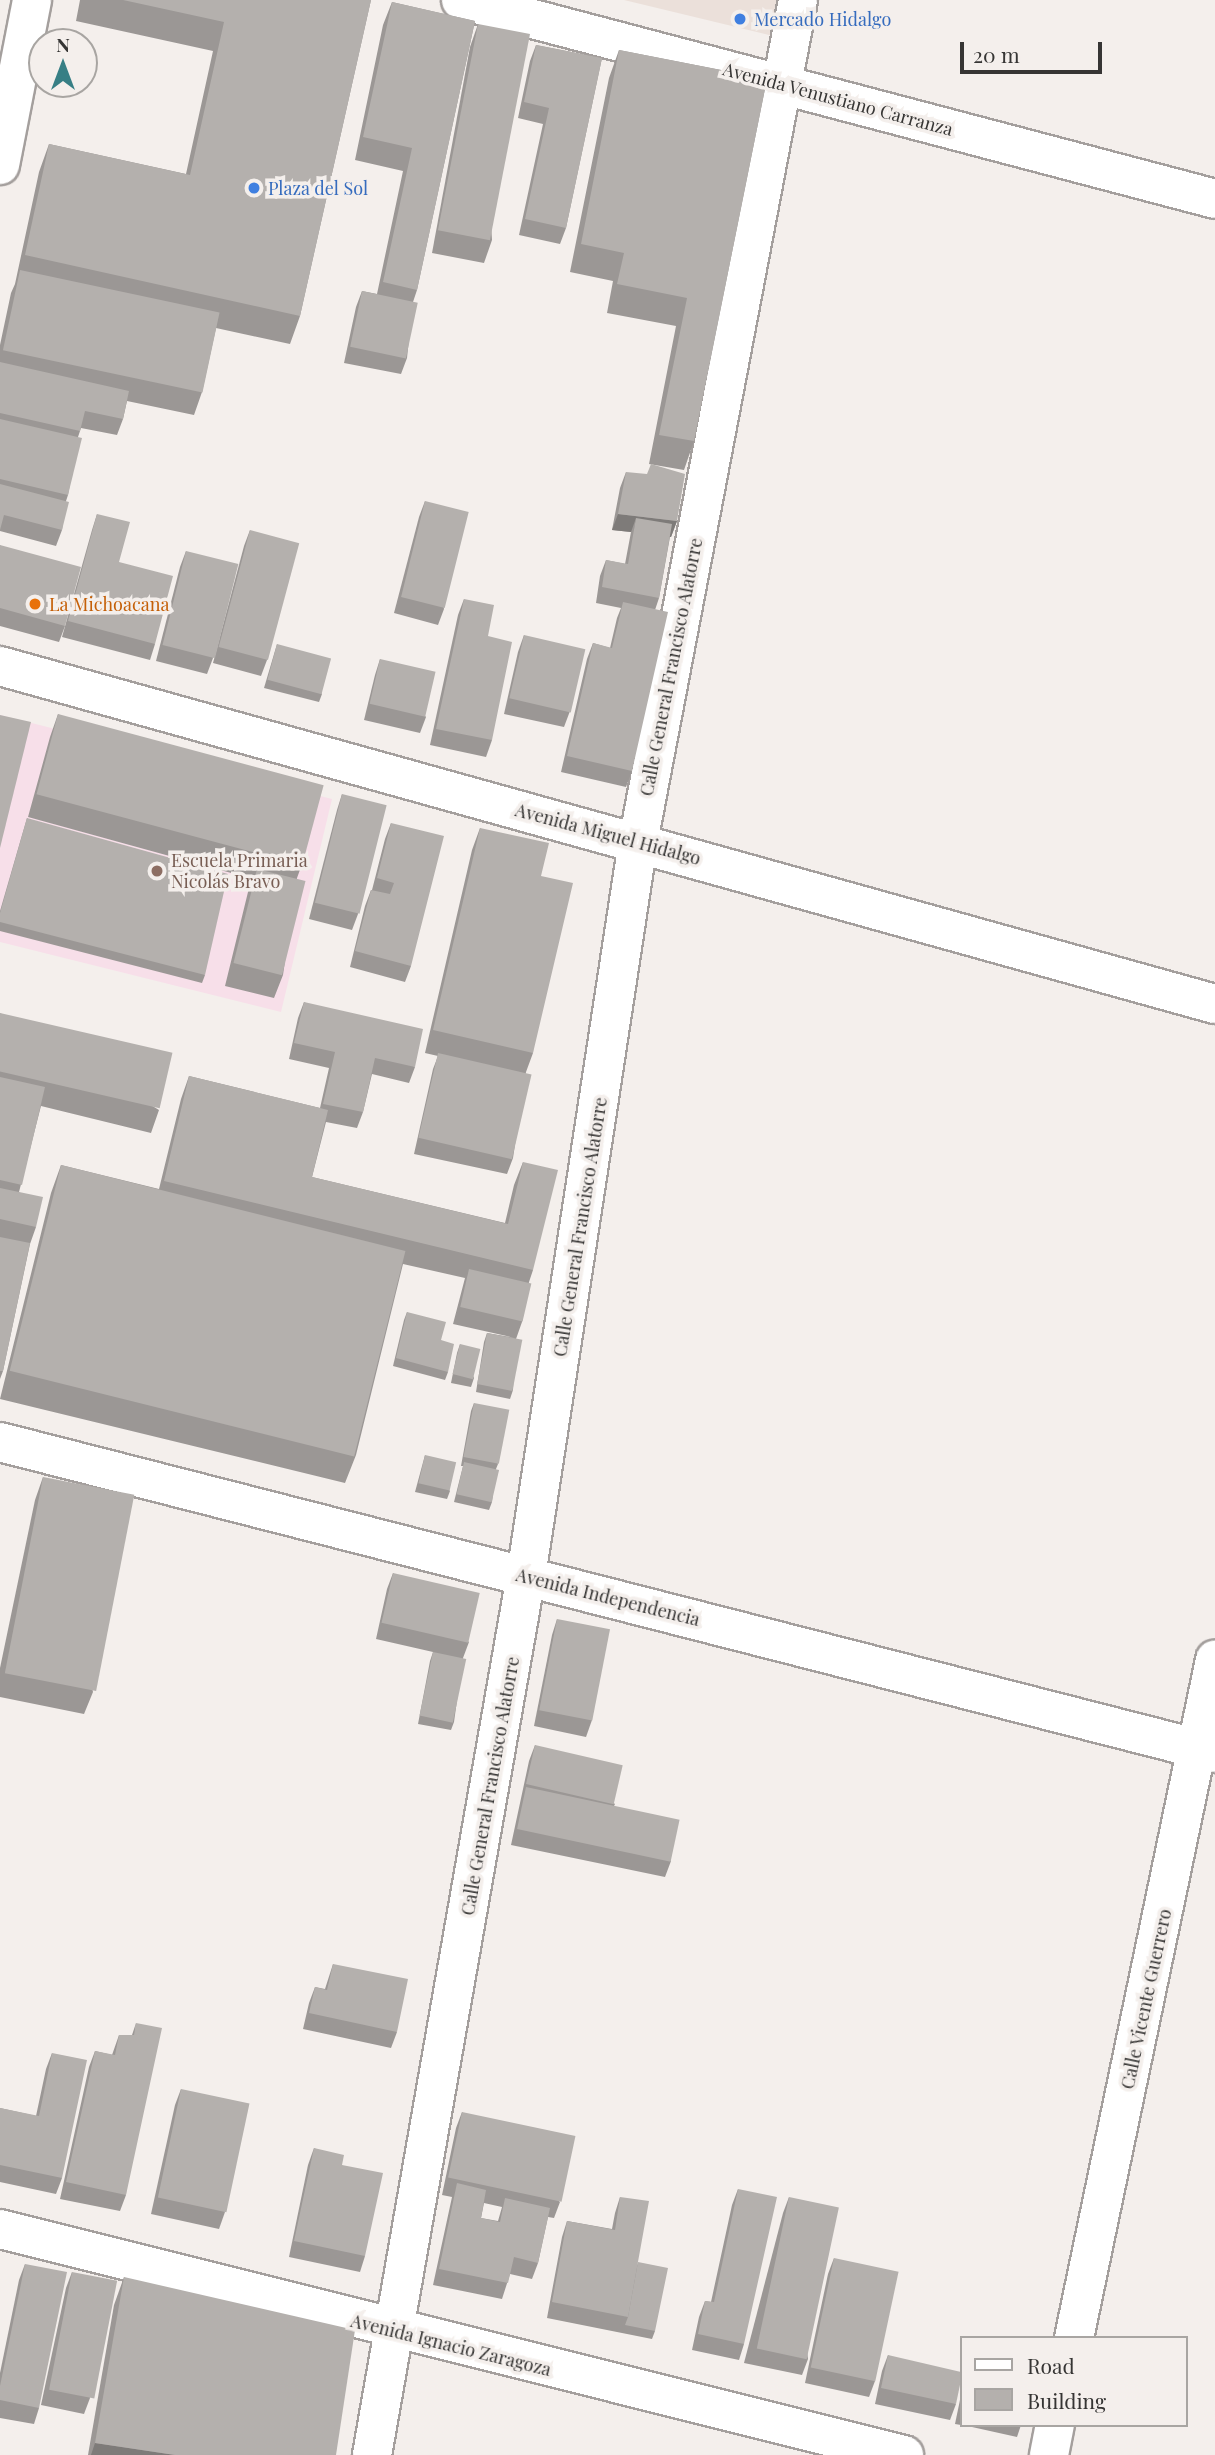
<!DOCTYPE html>
<meta charset="utf-8">
<style>
body{margin:0}
#map{position:relative;width:1215px;height:2455px;overflow:hidden;background:#f4efec;font-family:"Playfair Display",serif}
div>[style]{position:absolute}
.built>*{inset:0;background:#ebe0da}
.education>*{inset:0;background:#f7dfe9}
.roads{filter:drop-shadow(2px 0 #a49f9d) drop-shadow(-2px 0 #a49f9d) drop-shadow(0 2px #a49f9d) drop-shadow(0 -2px #a49f9d)}
.minor>*{height:38px;margin:-19px;padding:0 19px;transform-origin:19px;border-radius:19px;background:#fff}
.wall>*{inset:0;background:#9b9795}
.shaded-wall>*{inset:0;background:#7e7b79}
.building>*{inset:0;background:#b4b0ad;transform-origin:0 0}
.dots>*{width:19px;height:19px;translate:-50% -50%;box-sizing:border-box;border:4px solid #f4efec;border-radius:50%}
span{translate:-50% -50%;white-space:nowrap;text-align:center;line-height:1.15;-webkit-text-stroke:7px #f4efec;paint-order:stroke}
.shop-label{font-size:18px;color:#366cbe}
.left{translate:0 -50%;text-align:left}
.street-label{font-size:18px;color:#363534}
.food-label{font-size:18px;color:#c56008}
.education-label{font-size:18px;color:#785e54}
.legend{position:absolute;left:960px;top:2336px;width:228px;height:91px;box-sizing:border-box;background:#f4efec;border:2px solid #a8a5a2;margin:0;padding:9px 12px;list-style:none;font-size:21px;color:#363534}
.legend li{display:flex;align-items:center;gap:14px;height:35px}
.legend b{width:35px;border:2px solid #a8a5a2}
.north{position:absolute;left:28px;top:28px;width:70px;height:70px;box-sizing:border-box;background:#f4efec;border:2px solid #a8a5a2;border-radius:50%;rotate:0deg;font-size:19px;font-weight:700;line-height:28px;text-align:center;color:#363534}
.north::after{content:'';display:block;margin:auto;width:24px;height:32px;background:#377f85;clip-path:polygon(50% 0,100% 100%,50% 72%,0 100%)}
.scale{position:absolute;left:960px;top:42px;width:142px;height:32px;box-sizing:border-box;border:4px solid #363534;border-top:0;padding-left:9px;font-size:21px;line-height:24px;white-space:nowrap;color:#363534;-webkit-text-stroke:5px #f4efec;paint-order:stroke}
</style>
<div id="map">
<div class="built">
<div style="clip-path:polygon(624px 0,782px 0,777px 37px)"></div>
</div>
<div class="education">
<div style="clip-path:polygon(0 715px,332px 799px,281px 1012px,0 942px)"></div>
</div>
<div class="roads">
<div class="minor">
<div style="left:461px;top:0;width:780px;rotate:14.78deg"></div>
<div style="left:0;top:165px;width:168px;rotate:-79deg"></div>
<div style="left:0;top:666px;width:1261px;rotate:15.55deg"></div>
<div style="left:0;top:1442px;width:1254px;rotate:14.36deg"></div>
<div style="left:0;top:2229px;width:932px;rotate:14.04deg"></div>
<div style="left:1074px;top:2338px;width:693px;rotate:-78.25deg"></div>
<div style="left:372px;top:2455px;width:892px;rotate:-80.06deg"></div>
<div style="left:526px;top:1576px;width:742px;rotate:-81.32deg"></div>
<div style="left:638px;top:842px;width:857px;rotate:-79.24deg"></div>
<div style="left:1049px;top:2455px;width:31px;rotate:-79deg"></div>
</div>
</div>
<div class="wall">
<div style="clip-path:polygon(80px 0,371px 0,300px 316px,290px 344px,216px 328px,202px 392px,194px 415px,127px 401px,123px 419px,117px 435px,81px 428px,78px 437px,68px 495px,66px 501px,62px 530px,56px 546px,0 531px,0 345px,11px 293px,15px 284px,39px 172px,49px 144px,186px 174px,213px 51px,76px 21px)"></div>
<div style="clip-path:polygon(392px 2px,475px 21px,417px 290px,413px 302px,407px 358px,401px 374px,344px 363px,356px 307px,362px 291px,377px 294px,403px 171px,355px 160px,383px 25px)"></div>
<div style="clip-path:polygon(478px 24px,492px 240px,484px 263px,432px 253px,470px 47px)"></div>
<div style="clip-path:polygon(536px 45px,602px 58px,566px 228px,560px 244px,519px 235px,543px 124px,518px 118px,530px 61px)"></div>
<div style="clip-path:polygon(619px 50px,767px 79px,694px 441px,684px 470px,649px 464px,676px 326px,607px 313px,613px 281px,570px 272px,609px 78px)"></div>
<div style="clip-path:polygon(626px 472px,677px 521px,671px 537px,670px 537px,659px 598px,655px 610px,632px 771px,626px 787px,561px 772px,587px 659px,593px 643px,610px 648px,617px 618px,621px 608px,596px 603px,600px 576px,606px 560px,625px 564px,631px 532px,612px 530px,620px 488px)"></div>
<div style="clip-path:polygon(425px 501px,444px 609px,438px 625px,394px 613px,419px 517px)"></div>
<div style="clip-path:polygon(97px 514px,155px 644px,150px 660px,62px 637px,92px 530px)"></div>
<div style="clip-path:polygon(250px 530px,267px 660px,261px 676px,213px 663px,244px 546px)"></div>
<div style="clip-path:polygon(0 545px,65px 626px,59px 642px,0 626px)"></div>
<div style="clip-path:polygon(186px 551px,213px 658px,207px 674px,156px 661px,180px 567px)"></div>
<div style="clip-path:polygon(464px 599px,488px 636px,492px 740px,486px 757px,430px 745px,458px 615px)"></div>
<div style="clip-path:polygon(524px 635px,570px 711px,564px 727px,504px 714px,518px 652px)"></div>
<div style="clip-path:polygon(277px 644px,322px 694px,319px 702px,264px 688px)"></div>
<div style="clip-path:polygon(380px 659px,426px 717px,420px 733px,364px 720px,375px 675px)"></div>
<div style="clip-path:polygon(58px 714px,301px 867px,297px 878px,283px 975px,274px 998px,225px 986px,248px 892px,253px 879px,28px 817px,50px 737px)"></div>
<div style="clip-path:polygon(342px 794px,358px 914px,352px 930px,309px 919px,337px 810px)"></div>
<div style="clip-path:polygon(27px 818px,205px 975px,202px 983px,0 931px,0 911px)"></div>
<div style="clip-path:polygon(391px 823px,411px 966px,405px 982px,350px 967px,365px 906px,371px 890px,372px 890px,385px 839px)"></div>
<div style="clip-path:polygon(480px 828px,541px 876px,533px 1053px,526px 1072px,513px 1158px,507px 1174px,414px 1154px,433px 1069px,438px 1056px,425px 1053px,472px 850px)"></div>
<div style="clip-path:polygon(304px 1002px,415px 1067px,409px 1083px,372px 1074px,363px 1112px,357px 1128px,326px 1122px,312px 1177px,505px 1223px,514px 1185px,523px 1162px,533px 1270px,529px 1282px,522px 1322px,516px 1339px,513px 1390px,510px 1399px,476px 1392px,484px 1342px,487px 1333px,515px 1338px,453px 1324px,465px 1278px,403px 1264px,356px 1455px,345px 1483px,0 1399px,51px 1193px,61px 1165px,159px 1189px,181px 1099px,189px 1076px,320px 1108px,329px 1068px,289px 1059px,298px 1018px)"></div>
<div style="clip-path:polygon(0 1013px,159px 1110px,151px 1133px,41px 1106px,19px 1192px,36px 1227px,30px 1244px,3px 1371px,0 1379px)"></div>
<div style="clip-path:polygon(407px 1312px,441px 1340px,448px 1372px,445px 1380px,393px 1366px,404px 1320px)"></div>
<div style="clip-path:polygon(460px 1344px,474px 1378px,471px 1387px,451px 1383px,457px 1353px)"></div>
<div style="clip-path:polygon(474px 1403px,498px 1464px,496px 1469px,492px 1502px,489px 1510px,454px 1502px,463px 1466px,461px 1466px,471px 1411px)"></div>
<div style="clip-path:polygon(425px 1455px,450px 1491px,447px 1499px,415px 1492px)"></div>
<div style="clip-path:polygon(43px 1477px,93px 1692px,84px 1714px,0 1697px,0 1668px,35px 1500px)"></div>
<div style="clip-path:polygon(393px 1573px,469px 1642px,463px 1658px,454px 1722px,451px 1730px,418px 1724px,430px 1661px,433px 1652px,455px 1657px,376px 1639px,387px 1589px)"></div>
<div style="clip-path:polygon(557px 1619px,592px 1720px,586px 1737px,534px 1726px,552px 1635px)"></div>
<div style="clip-path:polygon(535px 1745px,615px 1804px,614px 1806px,671px 1861px,665px 1877px,511px 1845px,529px 1761px)"></div>
<div style="clip-path:polygon(333px 1964px,397px 2032px,391px 2048px,303px 2029px,309px 2003px,315px 1987px,325px 1989px)"></div>
<div style="clip-path:polygon(136px 2023px,126px 2195px,120px 2211px,60px 2199px,89px 2067px,95px 2051px,112px 2055px,119px 2035px,132px 2035px)"></div>
<div style="clip-path:polygon(52px 2053px,62px 2178px,56px 2194px,0 2182px,0 2108px,36px 2116px,46px 2069px)"></div>
<div style="clip-path:polygon(181px 2089px,225px 2212px,219px 2229px,151px 2214px,175px 2105px)"></div>
<div style="clip-path:polygon(evenodd,462px 2112px,560px 2202px,554px 2218px,548px 2217px,538px 2263px,532px 2279px,510px 2274px,502px 2299px,433px 2285px,452px 2197px,442px 2195px,456px 2128px,462px 2112px,484px 2203px,502px 2207px,498px 2221px,481px 2218px,484px 2203px)"></div>
<div style="clip-path:polygon(314px 2148px,342px 2165px,365px 2256px,360px 2272px,289px 2257px,308px 2165px)"></div>
<div style="clip-path:polygon(738px 2189px,744px 2344px,739px 2360px,692px 2350px,699px 2317px,705px 2301px,711px 2302px,732px 2205px)"></div>
<div style="clip-path:polygon(620px 2197px,655px 2331px,652px 2339px,547px 2318px,562px 2237px,567px 2221px,612px 2229px,615px 2213px)"></div>
<div style="clip-path:polygon(789px 2197px,808px 2359px,802px 2375px,744px 2363px,783px 2213px)"></div>
<div style="clip-path:polygon(834px 2258px,875px 2381px,869px 2397px,805px 2383px,828px 2274px)"></div>
<div style="clip-path:polygon(25px 2264px,39px 2408px,34px 2424px,0 2418px,0 2373px,19px 2280px)"></div>
<div style="clip-path:polygon(72px 2272px,90px 2398px,84px 2414px,41px 2405px,66px 2288px)"></div>
<div style="clip-path:polygon(124px 2277px,336px 2455px,88px 2455px,114px 2305px)"></div>
<div style="clip-path:polygon(888px 2355px,956px 2404px,950px 2420px,875px 2404px,882px 2371px)"></div>
<div style="clip-path:polygon(961px 2395px,961px 2425px,955px 2424px)"></div>
<div style="clip-path:polygon(963px 2425px,1021px 2425px,1017px 2437px)"></div>
</div>
<div class="shaded-wall">
<div style="clip-path:polygon(618px 514px,677px 521px,671px 537px,634px 532px,636px 518px,631px 532px,612px 530px)"></div>
<div style="clip-path:polygon(95px 2443px,175px 2455px,91px 2455px)"></div>
</div>
<div class="building">
<div style="clip-path:polygon(123px 0,371px 0,300px 316px,25px 255px,49px 144px,190px 175px,224px 22px)"></div>
<div style="clip-path:polygon(392px 2px,475px 21px,417px 290px,383px 282px,412px 148px,363px 137px)"></div>
<div style="left:478px;top:24px;width:53px;height:210px;rotate:11deg"></div>
<div style="clip-path:polygon(536px 45px,602px 58px,566px 228px,525px 219px,549px 108px,524px 102px)"></div>
<div style="clip-path:polygon(619px 50px,767px 79px,694px 441px,659px 435px,687px 298px,617px 284px,624px 253px,581px 244px)"></div>
<div style="left:20px;top:270px;width:204px;height:82px;rotate:12deg"></div>
<div style="left:362px;top:291px;width:57px;height:57px;rotate:12deg"></div>
<div style="clip-path:polygon(0 362px,129px 391px,123px 419px,85px 411px,80px 431px,0 413px)"></div>
<div style="clip-path:polygon(0 419px,82px 438px,68px 495px,0 479px)"></div>
<div style="clip-path:polygon(651px 464px,685px 474px,677px 521px,618px 514px,626px 472px,647px 474px)"></div>
<div style="clip-path:polygon(0 484px,69px 502px,62px 530px,4px 515px,0 530px)"></div>
<div style="left:425px;top:501px;width:45px;height:99px;rotate:14deg"></div>
<div style="clip-path:polygon(97px 514px,130px 522px,119px 562px,173px 576px,155px 644px,68px 621px)"></div>
<div style="clip-path:polygon(636px 518px,672px 524px,659px 598px,602px 587px,606px 560px,628px 564px)"></div>
<div style="left:250px;top:530px;width:51px;height:121px;rotate:15deg"></div>
<div style="clip-path:polygon(0 545px,81px 567px,65px 626px,0 608px)"></div>
<div style="left:186px;top:551px;width:54px;height:97px;rotate:14deg"></div>
<div style="clip-path:polygon(464px 599px,494px 605px,488px 636px,512px 642px,492px 740px,436px 729px)"></div>
<div style="clip-path:polygon(623px 602px,668px 612px,632px 771px,567px 756px,593px 643px,612px 648px)"></div>
<div style="left:524px;top:635px;width:63px;height:65px;rotate:13deg"></div>
<div style="left:277px;top:644px;width:56px;height:37px;rotate:15deg"></div>
<div style="left:380px;top:659px;width:57px;height:46px;rotate:13deg"></div>
<div style="left:58px;top:714px;width:275px;height:83px;rotate:15deg"></div>
<div style="clip-path:polygon(0 715px,31px 722px,0 848px)"></div>
<div style="left:342px;top:794px;width:46px;height:112px;rotate:14deg"></div>
<div style="clip-path:polygon(27px 818px,228px 874px,205px 975px,0 922px,0 913px)"></div>
<div style="clip-path:polygon(391px 823px,444px 836px,411px 966px,355px 951px,371px 890px,390px 894px,394px 883px,377px 878px)"></div>
<div style="clip-path:polygon(480px 828px,549px 843px,541px 876px,573px 883px,533px 1053px,433px 1030px)"></div>
<div style="left:257px;top:869px;width:50px;height:97px;rotate:14deg"></div>
<div style="clip-path:polygon(304px 1002px,423px 1029px,415px 1067px,375px 1058px,363px 1112px,323px 1104px,335px 1052px,294px 1043px)"></div>
<div style="left:0;top:1013px;width:177px;height:57px;rotate:13deg"></div>
<div style="left:438px;top:1053px;width:96px;height:87px;rotate:13deg"></div>
<div style="clip-path:polygon(189px 1076px,328px 1110px,312px 1177px,508px 1224px,523px 1162px,558px 1170px,533px 1270px,164px 1181px)"></div>
<div style="clip-path:polygon(0 1077px,45px 1087px,22px 1185px,0 1180px)"></div>
<div style="left:61px;top:1165px;width:355px;height:212px;rotate:14deg"></div>
<div style="clip-path:polygon(0 1188px,43px 1197px,36px 1227px,0 1219px)"></div>
<div style="clip-path:polygon(0 1237px,30px 1243px,3px 1371px,0 1371px)"></div>
<div style="left:469px;top:1269px;width:64px;height:39px;rotate:13deg"></div>
<div style="clip-path:polygon(407px 1312px,446px 1322px,441px 1340px,454px 1344px,448px 1372px,396px 1358px)"></div>
<div style="left:487px;top:1333px;width:36px;height:52px;rotate:11deg"></div>
<div style="left:460px;top:1344px;width:21px;height:31px;rotate:14deg"></div>
<div style="left:474px;top:1403px;width:36px;height:55px;rotate:11deg"></div>
<div style="left:425px;top:1455px;width:32px;height:29px;rotate:13deg"></div>
<div style="left:464px;top:1462px;width:36px;height:33px;rotate:13deg"></div>
<div style="left:43px;top:1477px;width:93px;height:200px;rotate:11deg"></div>
<div style="left:393px;top:1573px;width:89px;height:51px;rotate:13deg"></div>
<div style="left:557px;top:1619px;width:54px;height:93px;rotate:11deg"></div>
<div style="left:433px;top:1652px;width:34px;height:65px;rotate:12deg"></div>
<div style="left:535px;top:1745px;width:90px;height:40px;rotate:13deg"></div>
<div style="left:526px;top:1787px;width:157px;height:43px;rotate:12deg"></div>
<div style="clip-path:polygon(333px 1964px,408px 1979px,397px 2032px,309px 2013px,315px 1987px,327px 1990px)"></div>
<div style="clip-path:polygon(136px 2023px,162px 2028px,126px 2195px,66px 2182px,95px 2051px,115px 2055px,119px 2035px,134px 2035px)"></div>
<div style="clip-path:polygon(52px 2053px,87px 2060px,62px 2178px,0 2165px,0 2108px,39px 2116px)"></div>
<div style="left:181px;top:2089px;width:70px;height:111px;rotate:12deg"></div>
<div style="left:462px;top:2112px;width:116px;height:67px;rotate:12deg"></div>
<div style="clip-path:polygon(314px 2148px,344px 2155px,342px 2165px,383px 2173px,365px 2256px,294px 2241px)"></div>
<div style="clip-path:polygon(457px 2183px,486px 2190px,481px 2218px,500px 2222px,505px 2198px,550px 2208px,538px 2263px,514px 2257px,508px 2283px,439px 2269px)"></div>
<div style="clip-path:polygon(738px 2189px,777px 2197px,744px 2344px,698px 2334px,705px 2301px,714px 2302px)"></div>
<div style="clip-path:polygon(620px 2197px,649px 2201px,628px 2317px,552px 2302px,567px 2221px,615px 2230px)"></div>
<div style="left:789px;top:2197px;width:51px;height:155px;rotate:12deg"></div>
<div style="left:834px;top:2258px;width:66px;height:112px;rotate:12deg"></div>
<div style="clip-path:polygon(638px 2262px,668px 2268px,655px 2331px,625px 2325px,628px 2317px)"></div>
<div style="clip-path:polygon(25px 2264px,67px 2272px,39px 2408px,0 2400px,0 2386px)"></div>
<div style="left:72px;top:2272px;width:46px;height:120px;rotate:11deg"></div>
<div style="clip-path:polygon(124px 2277px,355px 2330px,336px 2455px,175px 2455px,95px 2443px)"></div>
<div style="clip-path:polygon(888px 2355px,961px 2372px,961px 2380px,956px 2404px,881px 2388px)"></div>
</div>
<div class="dots">
<div style="left:740px;top:19px;background:#3f7fe0"></div>
<div style="left:254px;top:188px;background:#3f7fe0"></div>
<div style="left:35px;top:604px;background:#e8710a"></div>
<div style="left:157px;top:871px;background:#8d6e63"></div>
</div>
<div class="shop-label">
<span class="left" style="left:754px;top:19px">Mercado Hidalgo</span>
<span class="left" style="left:268px;top:188px">Plaza del Sol</span>
</div>
<div class="street-label">
<span style="left:838px;top:99px;rotate:15deg">Avenida Venustiano Carranza</span>
<span style="left:671px;top:667px;rotate:-79deg">Calle General Francisco Alatorre</span>
<span style="left:608px;top:834px;rotate:15deg">Avenida Miguel Hidalgo</span>
<span style="left:580px;top:1227px;rotate:-81deg">Calle General Francisco Alatorre</span>
<span style="left:608px;top:1597px;rotate:14deg">Avenida Independencia</span>
<span style="left:490px;top:1786px;rotate:-80deg">Calle General Francisco Alatorre</span>
<span style="left:1146px;top:1999px;rotate:-78deg">Calle Vicente Guerrero</span>
<span style="left:451px;top:2345px;rotate:14deg">Avenida Ignacio Zaragoza</span>
</div>
<div class="food-label">
<span class="left" style="left:49px;top:604px">La Michoacana</span>
</div>
<div class="education-label">
<span class="left" style="left:171px;top:871px">Escuela Primaria<br>Nicolás Bravo</span>
</div>
<ul class="legend">
<li><b style="height:9px;background:#fff"></b>Road</li>
<li><b style="height:19px;background:#b4b0ad"></b>Building</li>
</ul>
<div class="north">N</div>
<div class="scale">20 m</div>
</div>
